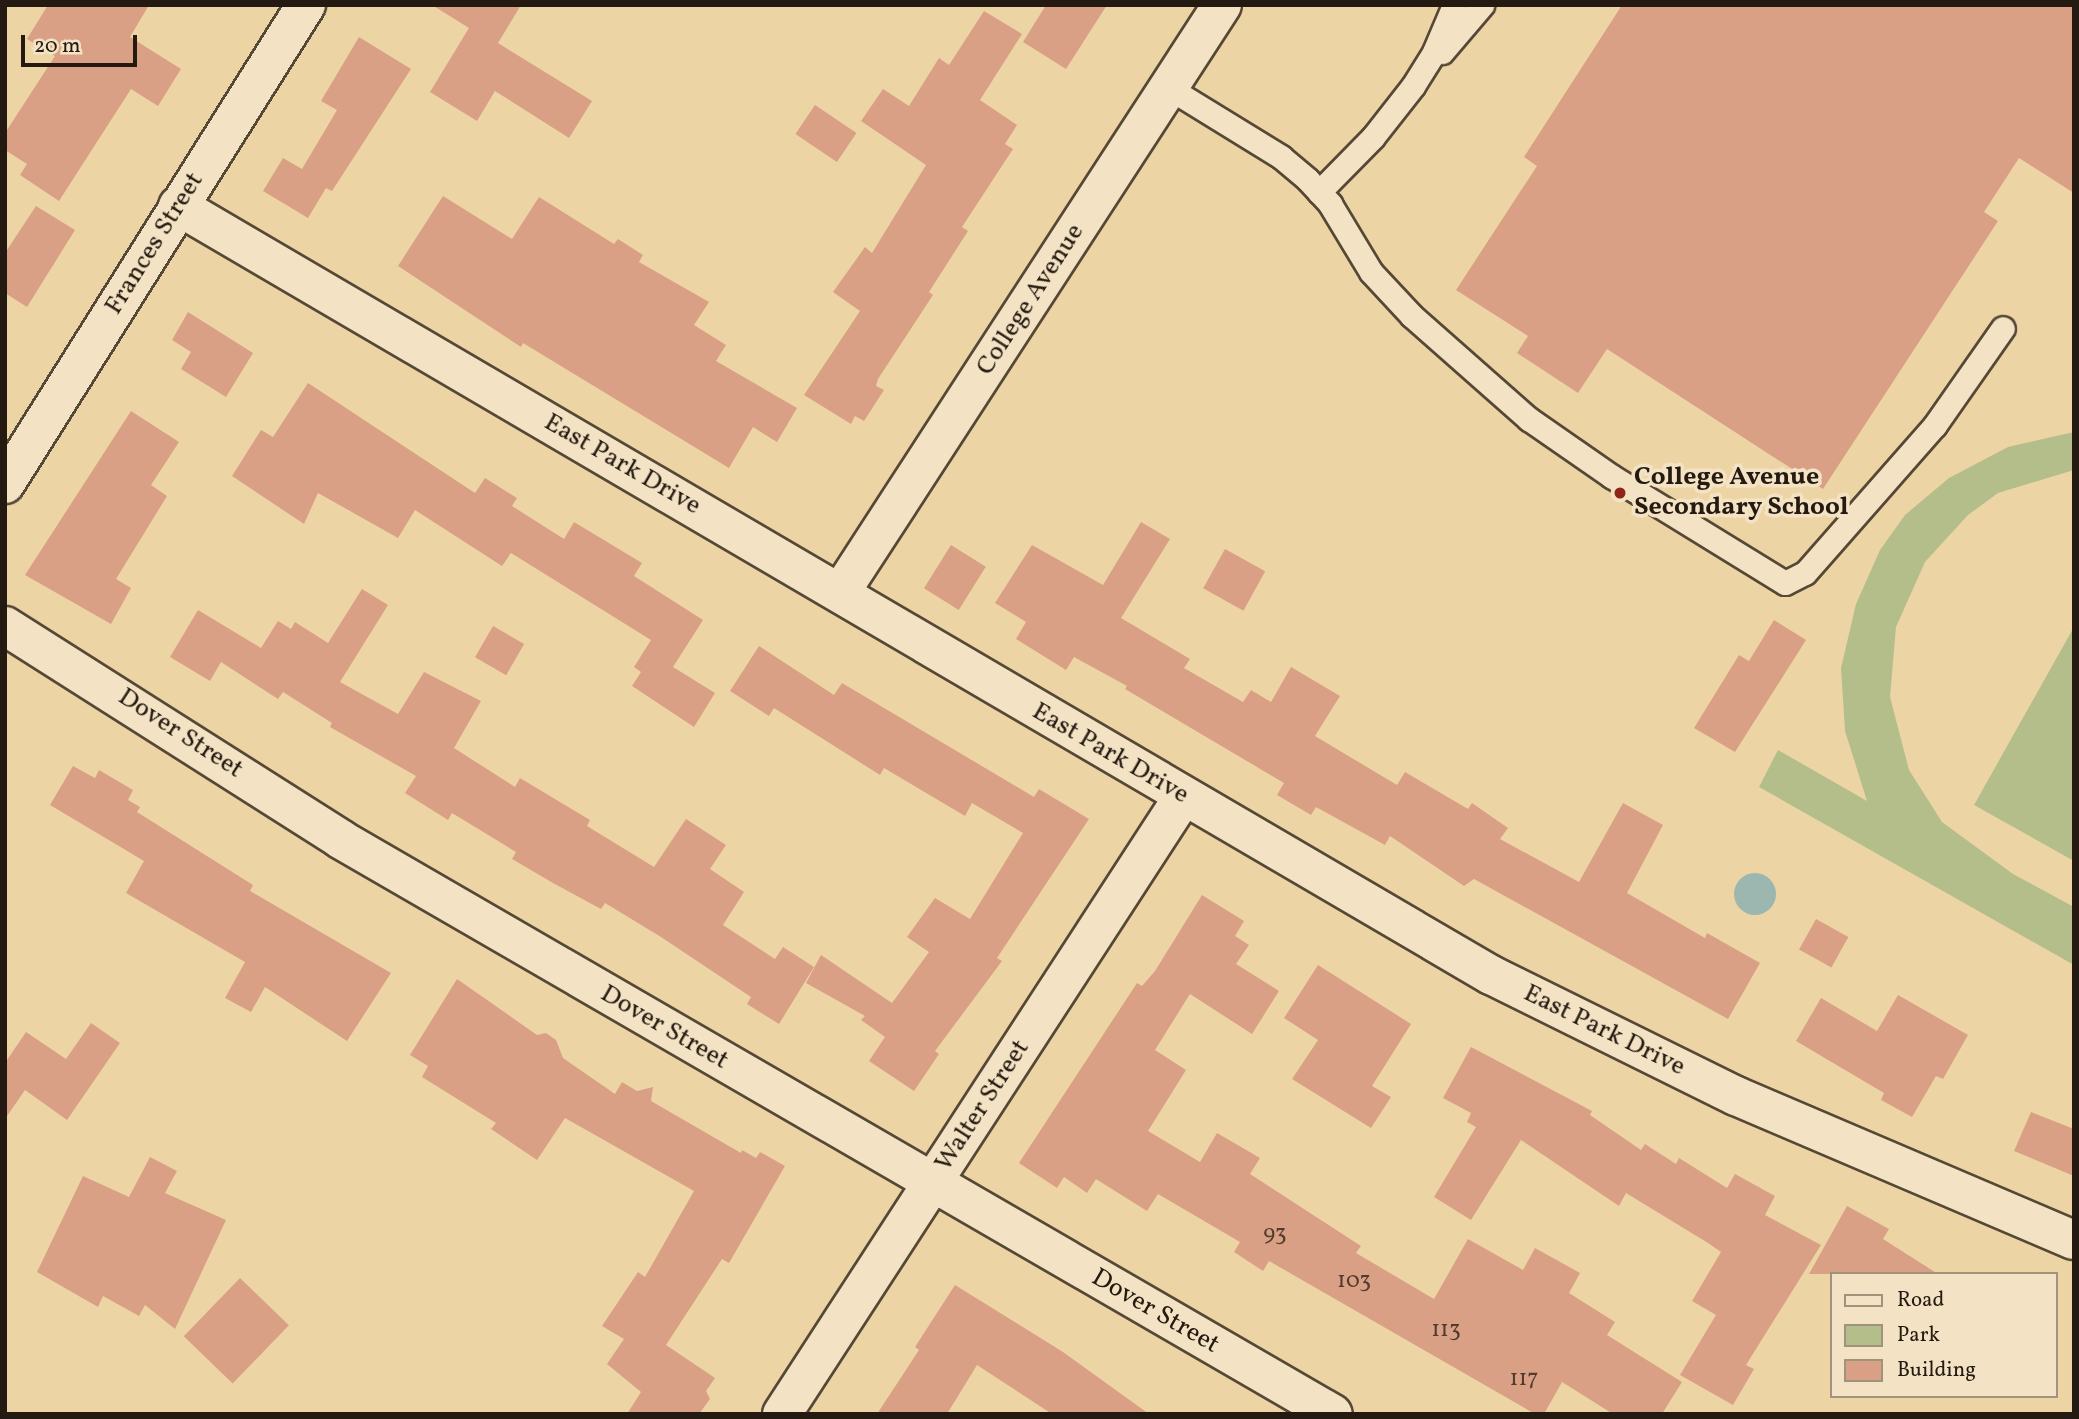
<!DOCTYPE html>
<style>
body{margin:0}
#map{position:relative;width:2079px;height:1419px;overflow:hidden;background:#edd4a4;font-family:Vollkorn,serif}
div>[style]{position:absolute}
.green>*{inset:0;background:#b3be8a}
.water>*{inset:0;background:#9cb6b0}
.round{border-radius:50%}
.building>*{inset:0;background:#daa086;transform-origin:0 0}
.roads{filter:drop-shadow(2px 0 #564836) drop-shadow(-2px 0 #564836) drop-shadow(0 2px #564836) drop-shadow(0 -2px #564836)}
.lane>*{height:23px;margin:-11.5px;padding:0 11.5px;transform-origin:11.5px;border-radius:11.5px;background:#f3e3c4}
.street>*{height:38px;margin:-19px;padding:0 19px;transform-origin:19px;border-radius:19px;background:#f3e3c4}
.dots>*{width:19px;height:19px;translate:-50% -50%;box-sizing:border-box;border:4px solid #f3e3c4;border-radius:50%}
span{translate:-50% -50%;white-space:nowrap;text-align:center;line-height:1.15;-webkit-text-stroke:7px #f3e3c4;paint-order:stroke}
.number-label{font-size:23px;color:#523c2e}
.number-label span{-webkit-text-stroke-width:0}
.street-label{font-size:26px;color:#241a11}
.poi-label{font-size:26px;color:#241a11;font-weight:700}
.left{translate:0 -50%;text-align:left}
.frame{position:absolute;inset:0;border:7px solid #241a11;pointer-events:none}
.legend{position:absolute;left:1830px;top:1272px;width:228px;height:126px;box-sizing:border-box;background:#f3e3c4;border:2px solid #a0937c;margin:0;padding:9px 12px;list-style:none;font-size:21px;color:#241a11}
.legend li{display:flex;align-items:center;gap:14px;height:35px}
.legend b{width:35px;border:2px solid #a0937c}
.scale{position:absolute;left:21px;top:35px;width:116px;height:32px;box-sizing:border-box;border:4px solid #241a11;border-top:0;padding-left:9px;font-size:21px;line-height:24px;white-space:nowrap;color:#241a11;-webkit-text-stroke:5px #f3e3c4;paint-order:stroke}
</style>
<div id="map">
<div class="green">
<div style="clip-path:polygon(2074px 432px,2074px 470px,1998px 493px,1968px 515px,1925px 562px,1896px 627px,1890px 697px,1909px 770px,1942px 822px,2013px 874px,2074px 907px,2074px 965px,1759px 787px,1778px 750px,1867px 801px,1845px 731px,1841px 668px,1856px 604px,1880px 550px,1905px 515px,1949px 478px,2008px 447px)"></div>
<div style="clip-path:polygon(2074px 627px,2074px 861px,1974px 805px)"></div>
</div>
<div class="water">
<div class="round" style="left:1734px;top:873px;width:42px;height:42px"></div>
</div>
<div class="building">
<div style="clip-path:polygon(48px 5px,149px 5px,130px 37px,181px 69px,158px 106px,131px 89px,59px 201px,20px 175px,27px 164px,5px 150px,5px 133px,55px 56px,27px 39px)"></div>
<div style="clip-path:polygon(432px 5px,521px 5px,498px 43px,592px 101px,569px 138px,495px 91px,477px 121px,430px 92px,469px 28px)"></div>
<div style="clip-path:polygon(1046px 5px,1107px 5px,1066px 69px,1023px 42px)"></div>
<div style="clip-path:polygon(1622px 5px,2074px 5px,2074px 193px,2019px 158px,1984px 212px,1998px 221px,1823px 489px,1607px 349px,1578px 393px,1517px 353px,1528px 336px,1456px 290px,1537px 166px,1524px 157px)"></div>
<div style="clip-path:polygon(984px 11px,1022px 34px,980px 100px,1017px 125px,1005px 144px,1013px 149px,962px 227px,968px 231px,929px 292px,933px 295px,878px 379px,876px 386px,884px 390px,864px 421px,855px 416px,851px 424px,804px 395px,860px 311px,833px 292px,865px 247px,872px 253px,926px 165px,861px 121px,883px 89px,909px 106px,939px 58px,949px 65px)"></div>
<div style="clip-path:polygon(359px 37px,411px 69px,332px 191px,326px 188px,308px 218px,263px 191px,283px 158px,302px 169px,337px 110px,321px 101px)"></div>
<div style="left:815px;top:105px;width:50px;height:35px;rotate:34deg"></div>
<div style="clip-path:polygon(443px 196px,512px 239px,539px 197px,614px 244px,618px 239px,643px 255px,639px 262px,709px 302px,694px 325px,726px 345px,716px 361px,797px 408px,777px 442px,753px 427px,729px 468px,523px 343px,521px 347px,398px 266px)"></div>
<div style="clip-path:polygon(36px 206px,75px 230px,27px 307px,5px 293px,5px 253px)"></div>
<div style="clip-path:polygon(188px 312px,253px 353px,226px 397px,181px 369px,191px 352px,172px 340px)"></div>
<div style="clip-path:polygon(308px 383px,475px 493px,485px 478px,517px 498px,512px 506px,564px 539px,574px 522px,642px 563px,634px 576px,703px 620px,673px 667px,715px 693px,694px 727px,632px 686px,641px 672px,634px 667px,651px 640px,511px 553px,502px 566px,415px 510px,398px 538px,318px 493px,304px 524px,232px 476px,261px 430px,273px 437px)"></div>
<div style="clip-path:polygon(131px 411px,179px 442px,151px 485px,167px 496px,116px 579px,131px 588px,111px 624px,25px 575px)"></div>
<div style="clip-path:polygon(1141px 522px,1170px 539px,1121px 618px,1190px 659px,1184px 668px,1243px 702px,1251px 690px,1271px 702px,1291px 667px,1340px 696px,1315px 736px,1397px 785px,1405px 772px,1468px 809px,1472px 803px,1508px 828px,1500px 839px,1579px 882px,1623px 803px,1663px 825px,1627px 893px,1705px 938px,1707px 933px,1760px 963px,1728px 1019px,1474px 879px,1464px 886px,1390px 836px,1385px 845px,1316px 807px,1311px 815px,1277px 795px,1284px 783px,1125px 689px,1127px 686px,1074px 657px,1066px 670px,1016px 639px,1026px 622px,995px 603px,1032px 545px,1103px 585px)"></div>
<div style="left:951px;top:545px;width:41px;height:51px;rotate:32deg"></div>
<div style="left:1225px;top:549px;width:46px;height:45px;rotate:29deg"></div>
<div style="clip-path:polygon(362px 589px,388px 605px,340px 682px,398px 714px,424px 672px,481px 701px,454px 748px,515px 787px,520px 778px,590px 820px,587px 826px,654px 867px,686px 819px,726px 845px,710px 869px,744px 892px,723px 925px,775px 959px,783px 947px,814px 967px,779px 1024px,747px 1004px,751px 997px,661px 937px,605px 903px,601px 909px,553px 883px,512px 859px,516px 852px,452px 813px,448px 820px,405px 793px,416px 776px,330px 727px,332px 723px,283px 692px,278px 699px,221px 662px,210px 681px,170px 657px,198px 610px,261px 648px,278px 621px,291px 629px,295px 622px,328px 643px)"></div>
<div style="clip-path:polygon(1774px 620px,1806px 640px,1735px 752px,1694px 728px,1739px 655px,1749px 661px)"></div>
<div style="left:493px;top:626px;width:36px;height:36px;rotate:30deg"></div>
<div style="clip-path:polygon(759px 646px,834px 695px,842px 683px,1034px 797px,1039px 789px,1089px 819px,997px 958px,1002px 961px,935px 1051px,939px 1054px,914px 1091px,869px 1061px,885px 1037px,861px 1020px,865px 1016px,806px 983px,821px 955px,892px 1003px,929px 952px,907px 937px,935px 898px,970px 919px,1023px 833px,972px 803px,965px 816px,884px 768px,880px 775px,774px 708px,769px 716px,730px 691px)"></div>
<div style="clip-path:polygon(73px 766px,95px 778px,99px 770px,133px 790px,128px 800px,140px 807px,137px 812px,253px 885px,250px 891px,391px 973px,347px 1041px,265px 987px,251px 1012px,225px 998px,245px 962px,126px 893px,144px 861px,50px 805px)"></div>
<div style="clip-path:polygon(1202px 895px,1244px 921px,1235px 936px,1249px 945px,1236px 964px,1279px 991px,1252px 1034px,1190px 994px,1155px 1050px,1186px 1070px,1148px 1131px,1200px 1162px,1217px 1133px,1260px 1158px,1250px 1174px,1361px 1246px,1356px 1253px,1434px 1299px,1468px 1239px,1523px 1270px,1535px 1248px,1580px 1273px,1569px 1293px,1615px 1322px,1607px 1335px,1682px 1382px,1662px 1414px,1613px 1414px,1562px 1382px,1544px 1414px,1535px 1414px,1269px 1261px,1263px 1271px,1234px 1252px,1240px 1242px,1158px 1194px,1147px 1211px,1096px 1179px,1087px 1193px,1064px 1177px,1057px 1188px,1019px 1163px,1137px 983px,1142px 986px,1155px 971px)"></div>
<div style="left:1816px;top:919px;width:37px;height:35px;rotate:29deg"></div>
<div style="clip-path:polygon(1318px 965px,1411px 1024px,1372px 1086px,1391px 1097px,1371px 1128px,1292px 1079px,1318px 1040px,1284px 1018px)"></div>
<div style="clip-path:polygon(457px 979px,537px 1035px,546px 1033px,556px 1040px,563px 1058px,615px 1094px,622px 1082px,637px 1091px,653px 1087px,651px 1101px,741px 1153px,742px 1150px,756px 1158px,760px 1152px,785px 1166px,729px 1263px,722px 1259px,666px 1345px,715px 1378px,706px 1391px,710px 1399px,699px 1414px,627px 1414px,641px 1392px,607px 1364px,624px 1339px,602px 1326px,638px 1272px,645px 1277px,694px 1191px,565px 1118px,537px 1160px,491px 1129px,496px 1123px,422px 1077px,428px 1066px,410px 1055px)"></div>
<div style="clip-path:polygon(1898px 995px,1968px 1035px,1943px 1079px,1936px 1076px,1912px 1117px,1881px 1100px,1884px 1093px,1796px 1041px,1821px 998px,1877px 1031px)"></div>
<div style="clip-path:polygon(91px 1023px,120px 1043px,67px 1120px,25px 1090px,5px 1119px,5px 1063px,26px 1032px,66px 1059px)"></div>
<div style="clip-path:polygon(1471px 1047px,1592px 1111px,1590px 1115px,1641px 1150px,1645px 1144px,1676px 1164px,1679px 1158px,1727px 1188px,1735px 1174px,1775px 1196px,1765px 1215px,1821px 1245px,1746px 1365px,1754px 1369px,1733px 1405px,1680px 1375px,1716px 1315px,1692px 1301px,1721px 1252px,1708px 1243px,1626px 1193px,1619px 1206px,1521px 1140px,1471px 1220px,1434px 1197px,1476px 1127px,1467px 1122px,1471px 1113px,1443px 1098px)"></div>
<div style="clip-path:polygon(2031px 1112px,2074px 1129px,2074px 1176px,2014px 1151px)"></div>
<div style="clip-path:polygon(150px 1157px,177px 1171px,165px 1193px,226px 1220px,175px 1329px,145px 1305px,139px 1316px,103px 1296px,98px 1307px,37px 1272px,83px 1176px,129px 1197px)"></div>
<div style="clip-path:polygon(1847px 1206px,1889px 1229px,1883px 1239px,1938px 1274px,1809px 1274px)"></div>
<div style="left:240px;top:1278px;width:68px;height:81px;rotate:44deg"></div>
<div style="clip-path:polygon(955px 1285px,1063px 1352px,1149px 1414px,1052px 1414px,977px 1365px,947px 1414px,877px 1414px,919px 1350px,915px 1347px)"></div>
</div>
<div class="roads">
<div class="lane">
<div style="left:1442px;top:52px;width:62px;rotate:-49.6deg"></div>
<div style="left:1169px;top:88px;width:132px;rotate:31.6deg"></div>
<div style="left:1281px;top:157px;width:35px;rotate:40deg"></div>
<div style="left:1308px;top:180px;width:33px;rotate:47deg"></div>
<div style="left:1330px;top:204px;width:79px;rotate:58.9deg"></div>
<div style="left:1371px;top:272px;width:60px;rotate:47deg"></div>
<div style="left:1412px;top:316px;width:156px;rotate:41.4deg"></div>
<div style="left:1529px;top:419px;width:100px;rotate:34.8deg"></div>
<div style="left:1611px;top:476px;width:204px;rotate:31.6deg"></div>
<div style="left:1785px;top:583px;width:22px;rotate:-27deg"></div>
<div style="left:1805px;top:573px;width:197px;rotate:-48.7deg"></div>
<div style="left:1935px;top:425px;width:118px;rotate:-55deg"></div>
<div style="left:1319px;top:192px;width:77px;rotate:-45.5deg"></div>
<div style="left:1373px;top:137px;width:65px;rotate:-51.9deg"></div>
<div style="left:1413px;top:86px;width:40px;rotate:-58deg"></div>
<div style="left:1434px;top:52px;width:51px;rotate:-66.9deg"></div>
</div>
<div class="street">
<div style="left:178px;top:206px;width:1522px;rotate:30.36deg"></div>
<div style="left:1491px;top:975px;width:273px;rotate:26.3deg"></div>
<div style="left:1736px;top:1096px;width:367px;rotate:23.1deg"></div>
<div style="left:5px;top:484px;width:566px;rotate:-57.86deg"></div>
<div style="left:840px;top:593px;width:701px;rotate:-56.99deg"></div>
<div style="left:5px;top:626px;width:397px;rotate:32.4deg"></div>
<div style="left:340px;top:839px;width:1147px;rotate:30.07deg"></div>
<div style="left:782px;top:1414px;width:736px;rotate:-56.98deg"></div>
</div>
</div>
<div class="dots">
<div style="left:1620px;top:493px;background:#8f2418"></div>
</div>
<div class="number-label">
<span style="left:1275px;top:1234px">93</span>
<span style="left:1354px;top:1281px">103</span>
<span style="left:1446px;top:1330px">113</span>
<span style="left:1524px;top:1379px">117</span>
</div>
<div class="street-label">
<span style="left:155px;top:244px;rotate:-58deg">Frances Street</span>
<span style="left:1031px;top:300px;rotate:-57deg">College Avenue</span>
<span style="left:622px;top:465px;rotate:30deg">East Park Drive</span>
<span style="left:180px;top:734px;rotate:33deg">Dover Street</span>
<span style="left:1110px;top:754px;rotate:30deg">East Park Drive</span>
<span style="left:664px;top:1028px;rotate:30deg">Dover Street</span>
<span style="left:1604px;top:1031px;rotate:26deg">East Park Drive</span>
<span style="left:983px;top:1106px;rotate:-57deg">Walter Street</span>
<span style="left:1155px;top:1312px;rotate:30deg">Dover Street</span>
</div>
<div class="poi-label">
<span class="left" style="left:1634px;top:493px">College Avenue<br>Secondary School</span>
</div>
<div class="frame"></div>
<ul class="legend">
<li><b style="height:9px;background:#f3e3c4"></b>Road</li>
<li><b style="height:19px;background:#b3be8a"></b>Park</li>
<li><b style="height:19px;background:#daa086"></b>Building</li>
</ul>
<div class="scale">20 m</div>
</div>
